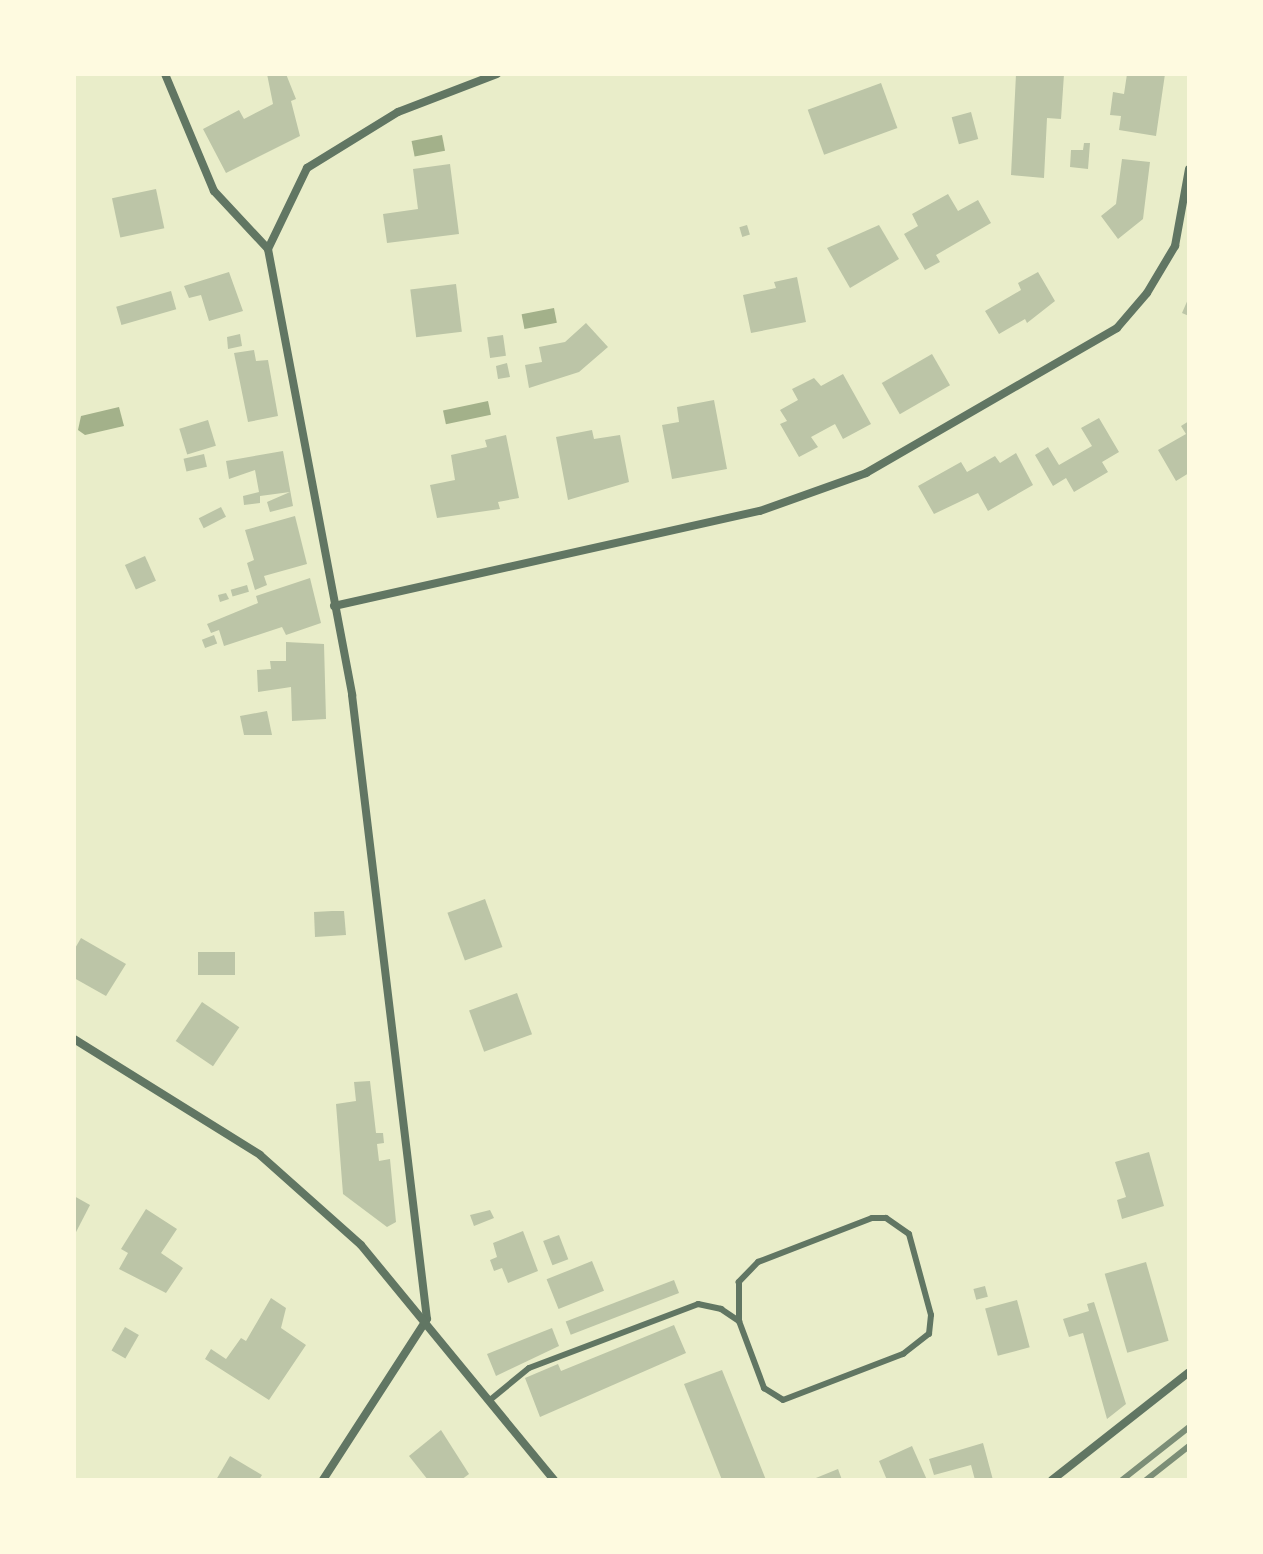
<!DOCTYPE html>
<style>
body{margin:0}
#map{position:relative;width:1263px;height:1554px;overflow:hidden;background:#e9edc9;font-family:"IBM Plex Sans",sans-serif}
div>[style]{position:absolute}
.water>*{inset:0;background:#a3b18a;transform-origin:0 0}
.building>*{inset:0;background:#bcc5a7;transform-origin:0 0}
.service>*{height:6px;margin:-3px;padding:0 3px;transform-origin:3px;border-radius:3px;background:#617663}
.minor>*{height:8px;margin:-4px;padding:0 4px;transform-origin:4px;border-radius:4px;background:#617663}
.rail>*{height:6px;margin:-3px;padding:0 3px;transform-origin:3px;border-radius:3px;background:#7c8e77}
span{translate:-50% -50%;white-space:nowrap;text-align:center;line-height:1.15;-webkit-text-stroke:6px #fefae0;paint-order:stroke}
.frame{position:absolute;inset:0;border:76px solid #fefae0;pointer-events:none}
</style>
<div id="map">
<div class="water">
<div style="left:442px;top:135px;width:16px;height:31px;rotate:79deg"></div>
<div style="left:554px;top:308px;width:15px;height:33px;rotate:79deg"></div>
<div style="left:488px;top:401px;width:14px;height:46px;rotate:78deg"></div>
<div style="clip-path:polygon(119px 407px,124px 426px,85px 435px,78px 430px,81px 416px)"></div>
</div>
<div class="building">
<div style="clip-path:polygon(267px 74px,286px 74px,296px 99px,291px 101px,300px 136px,226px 173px,203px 129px,239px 110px,244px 119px,273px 104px)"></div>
<div style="clip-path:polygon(1016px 74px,1064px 74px,1061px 119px,1047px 118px,1044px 178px,1011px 175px)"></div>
<div style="clip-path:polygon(1127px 74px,1165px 74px,1156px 136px,1119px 130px,1121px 116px,1110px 115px,1113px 92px,1124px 94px)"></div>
<div style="left:881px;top:83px;width:48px;height:78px;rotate:70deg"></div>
<div style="left:971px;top:112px;width:28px;height:20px;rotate:75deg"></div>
<div style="clip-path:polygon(1084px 143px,1090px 143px,1088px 169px,1070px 167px,1071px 150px,1083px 150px)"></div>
<div style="clip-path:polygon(1122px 159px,1150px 162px,1143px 219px,1118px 239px,1101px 216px,1116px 204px)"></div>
<div style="clip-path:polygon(450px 164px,459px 234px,387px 243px,383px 214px,418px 209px,413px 169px)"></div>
<div style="left:156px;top:189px;width:40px;height:45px;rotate:78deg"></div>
<div style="clip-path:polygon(948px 194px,958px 211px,978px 200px,991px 223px,936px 255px,940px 262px,925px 270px,904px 234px,918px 226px,912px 214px)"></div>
<div style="left:747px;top:225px;width:10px;height:8px;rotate:73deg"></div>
<div style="clip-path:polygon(879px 225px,899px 259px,850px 288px,827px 248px)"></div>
<div style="clip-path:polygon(229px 272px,243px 311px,209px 321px,201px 295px,189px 298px,184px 286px)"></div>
<div style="clip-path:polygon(1038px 272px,1055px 301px,1027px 323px,1025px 319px,999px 334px,985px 311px,1021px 290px,1018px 283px)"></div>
<div style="clip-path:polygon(797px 277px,806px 322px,751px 333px,743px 295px,776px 288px,774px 282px)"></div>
<div style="left:456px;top:284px;width:48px;height:46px;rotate:83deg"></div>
<div style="left:171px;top:291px;width:19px;height:57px;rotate:74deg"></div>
<div style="clip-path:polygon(1189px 297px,1189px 316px,1182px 313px)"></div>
<div style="clip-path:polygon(586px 323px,608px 347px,579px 372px,529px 388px,525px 365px,542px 362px,539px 347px,565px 342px)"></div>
<div style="clip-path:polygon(240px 334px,242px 346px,228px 349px,227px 337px)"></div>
<div style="left:503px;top:335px;width:21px;height:16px;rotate:82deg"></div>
<div style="clip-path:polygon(254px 350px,256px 361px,268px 360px,278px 416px,248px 422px,234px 353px)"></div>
<div style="left:932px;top:354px;width:36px;height:58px;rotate:60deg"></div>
<div style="clip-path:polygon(507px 363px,510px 377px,498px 379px,496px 366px)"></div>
<div style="clip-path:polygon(843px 374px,871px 424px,843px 439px,835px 424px,811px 437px,818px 447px,799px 457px,780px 424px,787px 421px,780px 410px,798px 400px,792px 389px,814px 378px,821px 386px)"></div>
<div style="clip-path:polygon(714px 400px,727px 469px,672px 479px,662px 425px,679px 422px,677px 407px)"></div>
<div style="clip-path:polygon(1099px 418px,1119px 452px,1102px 462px,1108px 472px,1074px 492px,1066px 478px,1053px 486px,1035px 455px,1048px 447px,1059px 465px,1092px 446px,1081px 428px)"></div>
<div style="left:208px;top:420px;width:27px;height:30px;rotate:73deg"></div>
<div style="clip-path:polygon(1189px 421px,1189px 473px,1176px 481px,1158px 450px,1186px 434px,1181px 426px)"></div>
<div style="clip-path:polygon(592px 430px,594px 439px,620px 435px,629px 482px,568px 500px,556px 437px)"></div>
<div style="clip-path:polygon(506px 435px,519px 498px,498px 502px,500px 509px,437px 518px,430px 485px,455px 480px,451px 455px,487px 447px,485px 440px)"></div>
<div style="clip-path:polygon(283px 451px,293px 506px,270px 512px,267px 502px,290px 492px,260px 496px,260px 503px,244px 505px,243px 496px,259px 492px,255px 470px,229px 479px,226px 461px)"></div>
<div style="clip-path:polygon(1016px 453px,1033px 485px,988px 511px,978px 493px,934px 514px,918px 486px,961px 462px,967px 472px,995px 456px,1000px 463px)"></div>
<div style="left:204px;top:454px;width:13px;height:21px;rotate:77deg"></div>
<div style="left:221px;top:507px;width:11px;height:25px;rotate:63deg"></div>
<div style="clip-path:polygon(295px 516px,307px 564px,264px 576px,267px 585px,255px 590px,247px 563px,254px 560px,245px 530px)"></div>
<div style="left:145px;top:556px;width:27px;height:22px;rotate:66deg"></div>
<div style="clip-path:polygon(310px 578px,321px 623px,286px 635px,282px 627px,224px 646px,219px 630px,211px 633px,207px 624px,258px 603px,256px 596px)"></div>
<div style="left:247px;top:585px;width:7px;height:17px;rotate:74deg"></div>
<div style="clip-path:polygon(226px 593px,229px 599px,220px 602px,218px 595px)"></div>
<div style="left:214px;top:635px;width:9px;height:13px;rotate:69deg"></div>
<div style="clip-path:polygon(286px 642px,324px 644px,326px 719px,292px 721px,291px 687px,258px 692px,257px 670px,271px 669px,270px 661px,286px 661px)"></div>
<div style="clip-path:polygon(267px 711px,272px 735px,244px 735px,240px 716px)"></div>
<div style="left:485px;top:899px;width:51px;height:40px;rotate:70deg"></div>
<div style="clip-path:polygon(332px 911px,344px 911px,346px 935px,315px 937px,314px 912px)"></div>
<div style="clip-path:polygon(81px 938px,126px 964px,106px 996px,74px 978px,74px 950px)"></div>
<div style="left:198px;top:952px;width:37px;height:23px"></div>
<div style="left:517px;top:993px;width:44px;height:51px;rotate:70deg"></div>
<div style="left:202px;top:1002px;width:45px;height:47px;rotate:34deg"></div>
<div style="clip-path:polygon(370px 1081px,376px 1133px,383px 1133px,384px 1143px,377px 1144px,379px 1161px,390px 1159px,396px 1222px,387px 1227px,343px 1194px,336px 1104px,356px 1101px,354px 1082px)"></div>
<div style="clip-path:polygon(1149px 1152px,1164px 1206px,1122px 1219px,1117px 1200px,1126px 1197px,1115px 1162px)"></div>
<div style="clip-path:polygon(74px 1196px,90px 1205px,74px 1236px)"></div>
<div style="clip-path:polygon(146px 1209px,177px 1229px,161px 1253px,183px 1268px,166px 1293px,119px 1269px,128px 1253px,121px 1249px)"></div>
<div style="clip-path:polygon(490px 1210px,494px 1218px,474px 1226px,470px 1215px)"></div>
<div style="clip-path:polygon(523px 1231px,538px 1271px,508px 1283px,502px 1268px,494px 1271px,490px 1260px,497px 1257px,493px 1243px)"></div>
<div style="left:559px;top:1235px;width:26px;height:17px;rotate:69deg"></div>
<div style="left:592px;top:1261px;width:32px;height:49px;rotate:68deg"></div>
<div style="left:1146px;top:1262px;width:82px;height:43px;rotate:74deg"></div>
<div style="left:674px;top:1280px;width:14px;height:116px;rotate:69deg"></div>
<div style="left:985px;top:1286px;width:11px;height:12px;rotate:75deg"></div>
<div style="clip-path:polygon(271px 1298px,286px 1308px,281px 1328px,306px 1345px,269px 1400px,205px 1359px,211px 1349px,226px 1359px,241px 1338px,246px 1341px)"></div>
<div style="left:1017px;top:1300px;width:49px;height:33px;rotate:75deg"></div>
<div style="clip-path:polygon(1094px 1302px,1126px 1404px,1107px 1419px,1083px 1333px,1069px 1337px,1063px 1319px,1089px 1311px,1087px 1304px)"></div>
<div style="clip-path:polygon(674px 1325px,686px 1353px,540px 1417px,525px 1378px,558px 1364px,561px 1371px)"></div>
<div style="left:125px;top:1327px;width:16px;height:27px;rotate:30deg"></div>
<div style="clip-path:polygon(552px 1328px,559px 1346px,496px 1376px,487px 1354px)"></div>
<div style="clip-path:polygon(722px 1370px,766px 1480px,722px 1480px,684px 1384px)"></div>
<div style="clip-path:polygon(441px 1430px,469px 1474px,461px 1480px,428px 1480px,409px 1456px)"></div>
<div style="clip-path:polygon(983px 1443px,993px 1480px,975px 1480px,971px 1465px,934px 1475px,929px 1459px)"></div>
<div style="clip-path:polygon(912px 1446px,927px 1480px,887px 1480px,879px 1461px)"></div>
<div style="clip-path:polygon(230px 1456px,262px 1475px,259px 1480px,216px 1480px)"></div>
<div style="clip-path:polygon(838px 1469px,842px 1480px,811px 1480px)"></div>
</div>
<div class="service">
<div style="left:490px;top:1400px;width:50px;rotate:-39.4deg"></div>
<div style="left:529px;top:1368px;width:181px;rotate:-20.7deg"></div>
<div style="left:698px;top:1304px;width:24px;rotate:12deg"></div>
<div style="left:721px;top:1309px;width:22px;rotate:34deg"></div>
<div style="left:739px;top:1321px;width:72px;rotate:69.5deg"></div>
<div style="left:764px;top:1388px;width:22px;rotate:32deg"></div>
<div style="left:783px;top:1400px;width:129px;rotate:-21deg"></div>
<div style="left:903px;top:1354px;width:33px;rotate:-38deg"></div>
<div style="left:929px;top:1334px;width:19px;rotate:-84deg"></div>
<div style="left:931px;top:1315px;width:84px;rotate:-105.2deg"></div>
<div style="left:909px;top:1234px;width:28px;rotate:-145deg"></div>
<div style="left:886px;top:1218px;width:14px;rotate:180deg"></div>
<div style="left:872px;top:1218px;width:122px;rotate:158.9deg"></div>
<div style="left:758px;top:1262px;width:28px;rotate:134deg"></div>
<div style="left:739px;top:1282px;width:39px;rotate:90deg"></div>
</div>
<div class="minor">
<div style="left:165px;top:74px;width:127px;rotate:67.3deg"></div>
<div style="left:214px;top:191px;width:79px;rotate:47deg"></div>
<div style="left:268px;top:249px;width:454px;rotate:79.3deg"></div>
<div style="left:352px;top:695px;width:628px;rotate:83.15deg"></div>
<div style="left:427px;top:1319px;width:192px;rotate:122.9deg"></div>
<div style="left:268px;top:249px;width:90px;rotate:-64.3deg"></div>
<div style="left:307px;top:168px;width:107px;rotate:-31.6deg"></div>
<div style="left:398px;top:112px;width:106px;rotate:-21deg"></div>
<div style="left:334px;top:606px;width:436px;rotate:-12.6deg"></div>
<div style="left:760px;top:511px;width:113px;rotate:-19.7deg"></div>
<div style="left:866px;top:473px;width:290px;rotate:-30deg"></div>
<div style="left:1117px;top:328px;width:46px;rotate:-49.4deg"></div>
<div style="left:1147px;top:293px;width:55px;rotate:-59.2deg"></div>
<div style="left:1175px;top:246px;width:78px;rotate:-79.7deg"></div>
<div style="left:74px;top:1039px;width:219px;rotate:31.9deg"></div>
<div style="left:260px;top:1155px;width:135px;rotate:41.7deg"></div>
<div style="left:361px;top:1245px;width:304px;rotate:50.6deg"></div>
<div style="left:1052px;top:1480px;width:174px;rotate:-38.2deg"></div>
</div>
<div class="rail">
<div style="left:1122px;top:1480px;width:85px;rotate:-38.3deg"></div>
<div style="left:1146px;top:1480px;width:55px;rotate:-38.3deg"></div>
</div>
<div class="frame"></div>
</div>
